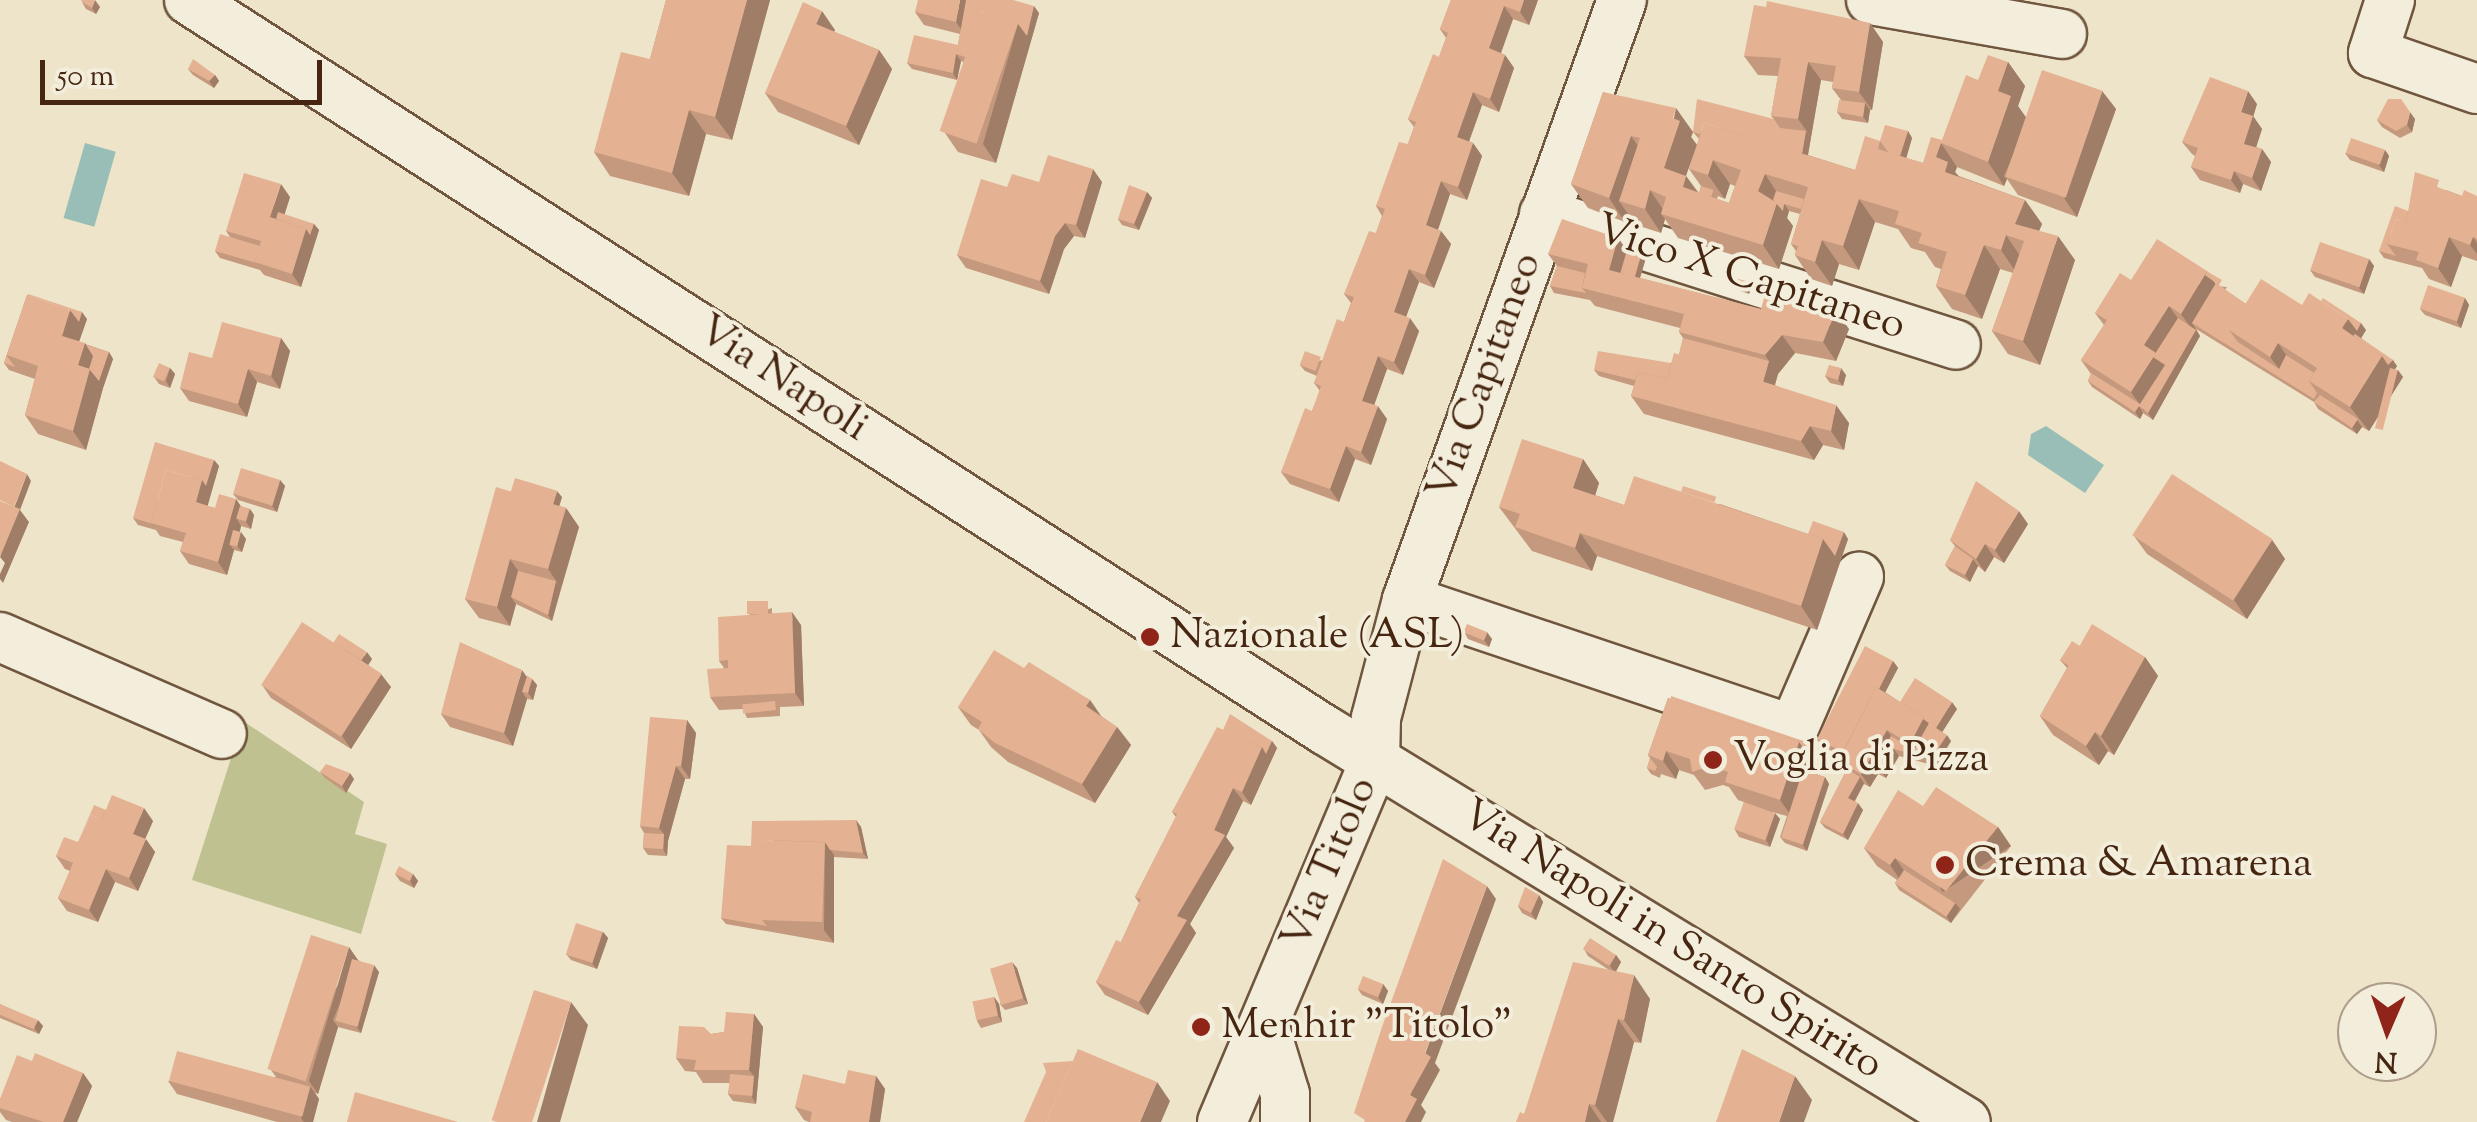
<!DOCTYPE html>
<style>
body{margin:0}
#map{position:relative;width:2477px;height:1122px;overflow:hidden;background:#ede4c9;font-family:"Sorts Mill Goudy",serif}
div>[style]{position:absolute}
.green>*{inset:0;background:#c0c191}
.water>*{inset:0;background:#99beb7;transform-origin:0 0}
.roads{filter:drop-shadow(2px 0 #70563e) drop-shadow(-2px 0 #70563e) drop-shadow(0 2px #70563e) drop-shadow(0 -2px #70563e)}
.minor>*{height:48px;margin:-24px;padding:0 24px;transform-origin:24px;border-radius:24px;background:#f3eddc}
.wall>*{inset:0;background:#c4997e}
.shaded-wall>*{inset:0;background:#a07d67;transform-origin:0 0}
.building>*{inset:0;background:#e4b293;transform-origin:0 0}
.dots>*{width:28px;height:28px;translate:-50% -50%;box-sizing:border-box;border:5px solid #f3eddc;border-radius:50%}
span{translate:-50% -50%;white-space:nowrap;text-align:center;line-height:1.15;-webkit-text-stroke:8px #f3eddc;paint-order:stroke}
.street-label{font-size:42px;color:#462610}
.poi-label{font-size:42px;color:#462610}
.left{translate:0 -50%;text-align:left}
.north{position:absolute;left:2337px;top:982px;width:100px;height:100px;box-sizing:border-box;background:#f3eddc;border:2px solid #ae9d8a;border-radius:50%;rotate:182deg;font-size:28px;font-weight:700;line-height:40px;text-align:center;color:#462610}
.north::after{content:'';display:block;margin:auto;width:35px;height:45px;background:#8f2418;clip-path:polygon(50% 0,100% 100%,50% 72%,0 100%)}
.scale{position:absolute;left:40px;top:60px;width:282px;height:45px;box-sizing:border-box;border:5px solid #462610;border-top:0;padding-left:12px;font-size:30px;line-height:35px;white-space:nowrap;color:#462610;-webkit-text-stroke:8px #f3eddc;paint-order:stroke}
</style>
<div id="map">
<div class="green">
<div style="clip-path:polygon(243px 721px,364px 802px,355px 834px,387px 844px,361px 934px,192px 880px)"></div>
</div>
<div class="water">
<div style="left:85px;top:143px;width:32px;height:78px;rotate:16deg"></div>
<div style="clip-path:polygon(2046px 426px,2104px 465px,2085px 493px,2028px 455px,2031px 434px)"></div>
</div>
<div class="roads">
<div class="minor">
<div style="left:189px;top:0;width:1350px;rotate:32.73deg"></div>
<div style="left:1325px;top:730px;width:751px;rotate:31.45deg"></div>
<div style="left:1871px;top:0;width:194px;rotate:10.1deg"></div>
<div style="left:2390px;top:0;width:56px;rotate:107.8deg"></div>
<div style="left:2373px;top:53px;width:110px;rotate:19.1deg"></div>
<div style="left:1544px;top:214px;width:432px;rotate:17.6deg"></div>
<div style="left:1407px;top:600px;width:407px;rotate:18.6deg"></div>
<div style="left:1793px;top:730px;width:167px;rotate:-66.7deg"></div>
<div style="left:0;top:637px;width:242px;rotate:23.6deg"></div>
<div style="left:1264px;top:1025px;width:72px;rotate:73.1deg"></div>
<div style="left:1285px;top:1094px;width:28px;rotate:90deg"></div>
<div style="left:1222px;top:1122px;width:393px;rotate:-67.1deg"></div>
<div style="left:1375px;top:760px;width:42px;rotate:-88.6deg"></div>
<div style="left:1376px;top:718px;width:122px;rotate:-75.3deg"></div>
<div style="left:1407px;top:600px;width:637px;rotate:-70.29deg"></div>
</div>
</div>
<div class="wall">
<div style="clip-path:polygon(666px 0,770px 0,732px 140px,706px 134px,689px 196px,610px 176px,594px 152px,650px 59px)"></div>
<div style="clip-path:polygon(1451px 0,1538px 0,1529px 25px,1513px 19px,1501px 53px,1505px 55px,1514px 68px,1499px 112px,1482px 105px,1469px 141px,1473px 143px,1482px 156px,1467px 200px,1450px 194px,1438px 230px,1441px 231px,1451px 244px,1434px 288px,1419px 282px,1406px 317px,1419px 331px,1403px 375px,1387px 369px,1374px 405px,1387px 419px,1371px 465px,1355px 459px,1339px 502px,1290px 484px,1281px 472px,1312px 411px,1320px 391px,1314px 383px,1317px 376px,1305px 371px,1300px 365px,1323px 360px,1344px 322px,1351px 303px,1344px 294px,1376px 233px,1382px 216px,1376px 206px,1408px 144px,1414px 127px,1408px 119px,1439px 57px,1446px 38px,1440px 29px)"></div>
<div style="clip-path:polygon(82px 2px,100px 7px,96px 14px,86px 9px)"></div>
<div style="clip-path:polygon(915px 12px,1039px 13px,996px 163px,958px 152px,945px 133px,966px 63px,961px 61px,957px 80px,912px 69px,907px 63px,958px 45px,960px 34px,924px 25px)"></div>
<div style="clip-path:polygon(evenodd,1870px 23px,1883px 42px,1872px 110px,1870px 110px,1868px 123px,1842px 119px,1837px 112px,1841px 100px,1832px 88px,1833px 82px,1821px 80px,1808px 155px,1855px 170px,1880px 141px,1908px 131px,1912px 138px,1906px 158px,1923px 163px,1942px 140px,1978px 80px,2008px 62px,2025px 86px,2018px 106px,2025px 117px,2102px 91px,2116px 109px,2077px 217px,2018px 195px,2007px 179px,2004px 186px,1957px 167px,1955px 172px,1959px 176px,2025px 200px,2042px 224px,2039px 231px,2075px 260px,2040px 365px,2008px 354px,1992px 331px,2013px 273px,2000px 269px,1982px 319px,1952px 309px,1936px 286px,1941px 269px,1935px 267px,1925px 252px,1911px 248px,1898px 229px,1875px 222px,1859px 270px,1839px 264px,1832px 286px,1811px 279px,1795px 255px,1796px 251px,1791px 244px,1800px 214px,1789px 211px,1787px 218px,1793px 226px,1779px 269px,1678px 238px,1665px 219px,1661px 233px,1636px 225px,1628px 214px,1625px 222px,1588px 208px,1571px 184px,1603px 92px,1693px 132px,1774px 119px,1771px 116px,1778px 76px,1758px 75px,1744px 56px,1870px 23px,1693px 132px,1699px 139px,1697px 145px,1691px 137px,1693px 132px,1870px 23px,1696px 146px,1689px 169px,1701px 186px,1699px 193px,1686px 176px,1696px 146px,1870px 23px,1730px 184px,1735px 186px,1729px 203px,1717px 199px,1718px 196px,1725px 199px,1730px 184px)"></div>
<div style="clip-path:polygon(835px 30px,834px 32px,879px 50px,892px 69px,859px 145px,778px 112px,765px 93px)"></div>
<div style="clip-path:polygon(188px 69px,215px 75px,219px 81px,214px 88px,193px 75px)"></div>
<div style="clip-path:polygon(2257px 104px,2253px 116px,2262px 129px,2256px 147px,2262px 149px,2271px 162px,2261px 191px,2243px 184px,2240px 193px,2200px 180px,2191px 167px,2195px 156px,2192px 154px,2182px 142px)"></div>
<div style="clip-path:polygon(2415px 119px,2412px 132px,2400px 138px,2382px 127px,2377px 120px)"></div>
<div style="clip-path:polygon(2385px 150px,2389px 156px,2384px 172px,2350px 160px,2345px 153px)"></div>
<div style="clip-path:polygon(1039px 182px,1102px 182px,1085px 238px,1074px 236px,1064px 249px,1049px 294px,966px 268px,957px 255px,1007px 187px)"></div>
<div style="clip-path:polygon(2446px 190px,2462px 196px,2477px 196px,2477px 261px,2462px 256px,2451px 287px,2429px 279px,2422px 268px,2384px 258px,2379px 251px,2408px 211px)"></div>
<div style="clip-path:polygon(1147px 192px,1152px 198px,1139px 230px,1122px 225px,1118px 219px)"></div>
<div style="clip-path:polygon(290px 197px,284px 215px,314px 224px,319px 230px,301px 287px,264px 275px,260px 270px,220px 258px,215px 251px,230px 237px,226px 231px)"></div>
<div style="clip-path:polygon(1618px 238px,1627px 250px,1641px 254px,1645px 261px,1640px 278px,1761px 309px,1849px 329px,1836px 361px,1795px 353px,1778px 374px,1775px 385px,1849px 423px,1844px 450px,1823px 445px,1814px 460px,1644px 414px,1631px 396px,1634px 386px,1599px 376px,1594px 370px,1671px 363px,1679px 355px,1683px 338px,1679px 332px,1680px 328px,1595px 306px,1590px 300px,1554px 293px,1550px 286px,1557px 266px,1548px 254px)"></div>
<div style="clip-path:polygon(2369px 259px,2374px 266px,2364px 294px,2315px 277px,2310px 270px)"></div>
<div style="clip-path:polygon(2131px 280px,2227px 287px,2225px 290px,2246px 304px,2302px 305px,2366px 330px,2361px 338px,2397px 366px,2395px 369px,2403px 377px,2369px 431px,2362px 427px,2357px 434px,2318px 409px,2314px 402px,2196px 329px,2200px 336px,2153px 420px,2143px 413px,2140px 419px,2092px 387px,2088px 381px,2091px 374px,2081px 360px,2104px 325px,2095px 313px)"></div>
<div style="clip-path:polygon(1746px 281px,1751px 288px,1749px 294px,1735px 289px,1730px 283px)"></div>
<div style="clip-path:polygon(27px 295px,87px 319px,79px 342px,109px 352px,113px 359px,103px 388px,86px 450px,38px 434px,25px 415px,35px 379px,9px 370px,4px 363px)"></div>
<div style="clip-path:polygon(2465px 298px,2469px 305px,2461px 328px,2425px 315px,2420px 309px)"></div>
<div style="clip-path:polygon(281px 338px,290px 351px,280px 389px,257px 382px,247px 417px,189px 401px,180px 388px,212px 358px)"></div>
<div style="clip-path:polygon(170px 368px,175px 374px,170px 388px,159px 384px,154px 377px)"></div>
<div style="clip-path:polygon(1846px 375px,1843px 386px,1830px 383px,1825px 376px)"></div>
<div style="clip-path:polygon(1583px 459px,1599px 483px,1595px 495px,1624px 505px,1720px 504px,1808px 534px,1848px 539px,1817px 630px,1597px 556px,1592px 571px,1532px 551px,1499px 507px)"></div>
<div style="clip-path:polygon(214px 460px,219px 466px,207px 506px,215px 508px,236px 499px,240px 506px,250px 509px,254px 515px,251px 529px,241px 526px,240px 532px,246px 539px,242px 552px,234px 550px,227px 575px,189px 564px,180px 551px,183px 542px,160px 536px,156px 530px,138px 525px,133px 518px)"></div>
<div style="clip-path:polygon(280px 480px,285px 486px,277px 512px,238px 500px,233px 494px)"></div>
<div style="clip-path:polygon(511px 492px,562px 497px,559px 506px,566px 508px,579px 527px,552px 621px,516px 604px,510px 626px,479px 618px,465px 599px)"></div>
<div style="clip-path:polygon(2028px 524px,2004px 563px,1994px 557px,1985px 572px,1978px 566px,1970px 582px,1950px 571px,1945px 565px,1955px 546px,1950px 540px)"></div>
<div style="clip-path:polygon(2134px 536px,2272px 540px,2285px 559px,2247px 619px,2147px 554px)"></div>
<div style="clip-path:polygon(772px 608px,772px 613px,801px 625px,804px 706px,780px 707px,780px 716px,747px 718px,743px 709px,719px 710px,710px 697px,724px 668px,719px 661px,748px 615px)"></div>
<div style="clip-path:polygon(1464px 632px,1492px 639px,1489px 647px,1468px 639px)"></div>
<div style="clip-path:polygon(334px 643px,372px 659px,368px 665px,391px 687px,351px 749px,271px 698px,262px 685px)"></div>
<div style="clip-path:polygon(2080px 646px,2145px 657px,2158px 676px,2114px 755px,2108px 751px,2099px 765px,2053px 735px,2040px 716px,2067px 668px,2060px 660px)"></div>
<div style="clip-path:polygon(1893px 661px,1898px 668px,1885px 692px,1900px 702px,1957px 709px,1942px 732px,1951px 741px,1936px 766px,1899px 756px,1886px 778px,1878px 774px,1870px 787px,1864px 784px,1855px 801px,1863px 810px,1848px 840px,1825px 828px,1820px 822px,1846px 771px,1839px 761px,1842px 756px,1822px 746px,1817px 739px)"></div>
<div style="clip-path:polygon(1024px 668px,1090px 700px,1101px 716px,1117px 727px,1131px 745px,1095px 803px,1008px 762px,991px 747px,979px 730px,971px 725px,958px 707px)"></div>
<div style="clip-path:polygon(527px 676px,532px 679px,537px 685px,533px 700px,527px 699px,513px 746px,450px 727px,441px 714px)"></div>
<div style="clip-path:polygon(1668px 698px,1812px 744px,1816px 751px,1809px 772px,1825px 777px,1829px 784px,1807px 851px,1785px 843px,1780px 837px,1787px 816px,1772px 812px,1780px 819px,1770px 847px,1739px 837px,1735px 830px,1744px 802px,1738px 800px,1729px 787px,1723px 785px,1705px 790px,1694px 775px,1679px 770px,1676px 779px,1661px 774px,1660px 778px,1651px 774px,1647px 768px,1650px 758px,1648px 755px)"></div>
<div style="clip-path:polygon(687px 720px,696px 733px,690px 779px,685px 779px,668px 841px,667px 856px,648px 855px,643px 848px,644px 833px,640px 826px)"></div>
<div style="clip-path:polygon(1223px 730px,1272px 741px,1277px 748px,1251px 805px,1243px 801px,1226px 837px,1234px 848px,1190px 924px,1196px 933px,1148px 1015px,1105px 995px,1096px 982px,1121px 942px,1139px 903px,1135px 897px,1176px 817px,1172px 812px)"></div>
<div style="clip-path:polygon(320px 772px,354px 779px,346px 793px,325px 778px)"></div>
<div style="clip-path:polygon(1923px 806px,1998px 827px,2011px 846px,1951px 923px,1899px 890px,1895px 883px,1897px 880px,1877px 866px,1864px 848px)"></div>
<div style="clip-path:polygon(106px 810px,153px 821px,145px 839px,155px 852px,138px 891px,115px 882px,98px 922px,67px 911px,58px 898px,70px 871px,65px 869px,56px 856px,78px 842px)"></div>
<div style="clip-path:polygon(856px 820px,861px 827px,868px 859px,834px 857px,834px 943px,726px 924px,721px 918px,751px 846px)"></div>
<div style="clip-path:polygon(395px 874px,413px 874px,418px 881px,414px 888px,400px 881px)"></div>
<div style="clip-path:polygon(1539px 895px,1543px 902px,1536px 920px,1522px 913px,1518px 906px)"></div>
<div style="clip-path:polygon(603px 932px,608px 938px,597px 969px,571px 960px,566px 954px)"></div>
<div style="clip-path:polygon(1584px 949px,1616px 955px,1621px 962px,1616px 971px,1650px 999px,1641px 1043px,1634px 1042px,1613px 1122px,1516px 1122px,1524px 1114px,1609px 970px,1588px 956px)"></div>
<div style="clip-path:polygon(358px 960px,379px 972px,361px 1033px,338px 1027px,318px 1094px,315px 1093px,319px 1099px,313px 1122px,277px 1122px,177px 1094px,168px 1081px,276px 1077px,271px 1070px)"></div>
<div style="clip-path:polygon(1017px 968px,1028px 1004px,1005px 1010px,1000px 1004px)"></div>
<div style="clip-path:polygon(1383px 984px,1388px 991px,1383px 1004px,1362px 995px,1358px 989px)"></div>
<div style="clip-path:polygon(994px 997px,999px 1004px,1002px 1022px,981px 1028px,977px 1021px)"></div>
<div style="clip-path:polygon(0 1004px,43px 1026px,39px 1034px,0 1018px)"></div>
<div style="clip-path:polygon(754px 1014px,763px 1027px,756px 1104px,733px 1101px,728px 1094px,730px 1083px,703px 1083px,696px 1072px,685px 1071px,676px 1058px,711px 1034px,724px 1032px)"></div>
<div style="clip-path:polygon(32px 1061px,83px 1073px,92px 1086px,77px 1122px,12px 1122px,6px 1120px,0 1112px,0 1099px)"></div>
<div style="clip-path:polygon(876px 1076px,885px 1089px,880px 1122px,809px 1122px,804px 1120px,795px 1107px,845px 1084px)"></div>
</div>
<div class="shaded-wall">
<div style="clip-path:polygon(95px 0,100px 7px,96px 14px,92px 8px)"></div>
<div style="clip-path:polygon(747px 0,770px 0,732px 140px,715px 117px)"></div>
<div style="clip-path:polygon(960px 0,972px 0,965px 35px,956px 22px)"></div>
<div style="clip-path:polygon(1524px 0,1538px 0,1529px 25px,1520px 12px)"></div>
<div style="clip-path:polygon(1034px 6px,1039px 13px,996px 163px,983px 144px,1018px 24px)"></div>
<div style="clip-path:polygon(1504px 6px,1513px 19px,1498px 61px,1489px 48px)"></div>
<div style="clip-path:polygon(822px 11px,835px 30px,829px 43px,816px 24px)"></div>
<div style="clip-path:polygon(1870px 23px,1883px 42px,1872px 110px,1859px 92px)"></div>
<div style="clip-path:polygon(879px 50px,892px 69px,859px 145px,846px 126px)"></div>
<div style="clip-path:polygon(956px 54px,961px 61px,957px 80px,953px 73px)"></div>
<div style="clip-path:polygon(1505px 55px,1514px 68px,1499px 112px,1490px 99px)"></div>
<div style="clip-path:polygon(1808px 62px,1821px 80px,1811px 137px,1798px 119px)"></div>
<div style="clip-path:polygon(2008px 62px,2025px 86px,2018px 106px,2028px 120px,2004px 176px,2007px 179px,2004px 186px,1988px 162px,1998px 91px)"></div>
<div style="clip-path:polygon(215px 75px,219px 81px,214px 88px,209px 81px)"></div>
<div style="clip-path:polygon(2102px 91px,2116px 109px,2077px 217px,2064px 198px)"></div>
<div style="clip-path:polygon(2248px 91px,2257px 104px,2252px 121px,2253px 116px,2262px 129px,2253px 157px,2244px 144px,2241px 112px)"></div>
<div style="clip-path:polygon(1473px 92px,1482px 105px,1466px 150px,1457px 137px)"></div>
<div style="clip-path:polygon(1865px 103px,1870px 110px,1868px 123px,1863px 117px)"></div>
<div style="clip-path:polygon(1676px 108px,1693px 132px,1691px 137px,1697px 145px,1680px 192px,1664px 168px)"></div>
<div style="clip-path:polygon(689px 110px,706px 134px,689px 196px,672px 173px)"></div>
<div style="clip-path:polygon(2410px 112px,2415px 119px,2412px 132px,2407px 125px)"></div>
<div style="clip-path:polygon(1806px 131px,1811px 137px,1805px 172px,1800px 166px)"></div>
<div style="clip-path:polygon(1908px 131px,1912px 138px,1904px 166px,1899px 159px)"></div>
<div style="clip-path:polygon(1631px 136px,1647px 159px,1619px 201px,1628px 214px,1625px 222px,1609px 198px)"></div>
<div style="clip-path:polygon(1473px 143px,1482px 156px,1467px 200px,1458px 187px)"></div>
<div style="clip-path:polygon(1941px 143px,1957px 167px,1955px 172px,1965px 185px,1961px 195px,1936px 157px)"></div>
<div style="clip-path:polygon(2262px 149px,2271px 162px,2261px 191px,2252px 178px)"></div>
<div style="clip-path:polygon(2385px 150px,2389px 156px,2384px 172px,2379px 165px)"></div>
<div style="clip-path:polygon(1713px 160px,1730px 184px,1725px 199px,1708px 175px)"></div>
<div style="clip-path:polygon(1093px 169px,1102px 182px,1085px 238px,1076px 225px)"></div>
<div style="clip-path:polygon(2234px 171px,2243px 184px,2240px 193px,2231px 180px)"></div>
<div style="clip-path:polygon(1765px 174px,1789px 211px,1787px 218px,1793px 226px,1779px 269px,1763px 245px,1758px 191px)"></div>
<div style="clip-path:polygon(1686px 176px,1703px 200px,1683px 187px)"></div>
<div style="clip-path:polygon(1441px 181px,1450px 194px,1435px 238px,1426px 225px)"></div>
<div style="clip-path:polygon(281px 184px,290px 197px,281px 226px,270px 217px)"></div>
<div style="clip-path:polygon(1650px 190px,1666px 214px,1661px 214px,1665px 219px,1661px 233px,1645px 209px)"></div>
<div style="clip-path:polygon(1147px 192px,1152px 198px,1139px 230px,1134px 224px)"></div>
<div style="clip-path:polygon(1859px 199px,1875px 222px,1859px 270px,1843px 246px)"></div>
<div style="clip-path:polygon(2025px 200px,2042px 224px,2034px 243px,2015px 224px)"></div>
<div style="clip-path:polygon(1065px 223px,1074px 236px,1064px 249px,1049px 294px,1040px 281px,1055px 236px)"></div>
<div style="clip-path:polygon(314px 224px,319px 230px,301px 287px,292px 274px,306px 229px)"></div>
<div style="clip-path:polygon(1441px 231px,1451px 244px,1434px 288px,1425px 275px)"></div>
<div style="clip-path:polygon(2006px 235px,2022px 259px,2017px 274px,2001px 250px)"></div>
<div style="clip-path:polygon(2058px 236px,2075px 260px,2040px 365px,2023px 341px)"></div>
<div style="clip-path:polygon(2449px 237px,2462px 256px,2451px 287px,2438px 268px)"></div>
<div style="clip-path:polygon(2473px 237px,2477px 243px,2477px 254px,2470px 245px)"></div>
<div style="clip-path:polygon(1618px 238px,1631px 256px,1624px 283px,1609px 270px)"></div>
<div style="clip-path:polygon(1822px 240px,1839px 264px,1832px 286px,1815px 262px)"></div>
<div style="clip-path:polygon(1984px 245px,2000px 269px,1982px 319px,1965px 295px)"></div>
<div style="clip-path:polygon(1641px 254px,1645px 261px,1636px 291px,1631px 285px)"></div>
<div style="clip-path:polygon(2369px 259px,2374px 266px,2364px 294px,2359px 288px)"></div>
<div style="clip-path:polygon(1409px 269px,1419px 282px,1403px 325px,1394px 312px)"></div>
<div style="clip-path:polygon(2207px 271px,2220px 290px,2192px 323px,2200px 336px,2153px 420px,2148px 413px,2194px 332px,2181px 314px)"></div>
<div style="clip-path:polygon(1746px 281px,1751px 288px,1749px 294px,1744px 287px)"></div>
<div style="clip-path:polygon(2465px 298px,2469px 305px,2461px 328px,2457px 322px)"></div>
<div style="clip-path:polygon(2169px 306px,2182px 324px,2169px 371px,2144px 411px,2131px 392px,2144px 345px)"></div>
<div style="clip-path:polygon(70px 310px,82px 312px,87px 319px,76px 350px,62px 336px)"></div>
<div style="clip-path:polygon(1836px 310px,1849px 329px,1836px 361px,1823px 342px)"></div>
<div style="clip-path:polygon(1410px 318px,1419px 331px,1403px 375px,1394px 362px)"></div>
<div style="clip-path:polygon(2348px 319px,2361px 323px,2366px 330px,2357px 345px,2342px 328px)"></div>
<div style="clip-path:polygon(1782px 335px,1795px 353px,1778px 374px,1772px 395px,1763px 382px,1769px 361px,1765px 355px)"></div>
<div style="clip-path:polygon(281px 338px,290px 351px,280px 389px,271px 376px)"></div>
<div style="clip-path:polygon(85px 343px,98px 362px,109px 352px,113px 359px,103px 388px,86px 450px,73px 431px,78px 365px)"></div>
<div style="clip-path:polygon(2278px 343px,2291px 362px,2284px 375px,2270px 357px)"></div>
<div style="clip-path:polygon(1378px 356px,1387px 369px,1371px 414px,1362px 401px)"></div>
<div style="clip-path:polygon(2382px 356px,2393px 360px,2397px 366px,2393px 372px,2398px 370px,2403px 377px,2369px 431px,2350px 407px)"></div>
<div style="clip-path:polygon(170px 368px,175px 374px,170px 388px,166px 381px)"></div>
<div style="clip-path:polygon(1841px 368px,1846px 375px,1843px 386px,1838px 380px)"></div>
<div style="clip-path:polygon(248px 369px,257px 382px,247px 417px,238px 404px)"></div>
<div style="clip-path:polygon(1836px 405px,1849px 423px,1844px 450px,1831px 431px)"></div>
<div style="clip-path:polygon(1378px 406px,1387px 419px,1371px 465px,1361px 452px)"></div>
<div style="clip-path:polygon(2139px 406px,2143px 413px,2140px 419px,2135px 412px)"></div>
<div style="clip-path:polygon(2357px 420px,2362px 427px,2357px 434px,2352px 428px)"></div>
<div style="clip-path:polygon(1810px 426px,1823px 445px,1814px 460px,1801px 441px)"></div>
<div style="clip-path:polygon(1346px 446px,1355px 459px,1339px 502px,1330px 489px)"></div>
<div style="clip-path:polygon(1583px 459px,1599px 483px,1590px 512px,1573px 488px)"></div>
<div style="clip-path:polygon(214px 460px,219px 466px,205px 515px,196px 502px,202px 480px)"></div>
<div style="clip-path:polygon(27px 474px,31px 481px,20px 510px,29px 522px,3px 583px,0 579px,0 574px,5px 563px,0 557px,13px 511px)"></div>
<div style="clip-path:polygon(280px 480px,285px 486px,277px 512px,272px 506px)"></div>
<div style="clip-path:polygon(557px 491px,562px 497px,555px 520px,551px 513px)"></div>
<div style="clip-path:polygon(236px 499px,245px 512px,237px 519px,241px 526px,236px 545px,229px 544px,234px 550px,227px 575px,218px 562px)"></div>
<div style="clip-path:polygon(566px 508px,579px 527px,561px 588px,548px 569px)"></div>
<div style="clip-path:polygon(250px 509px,254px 515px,251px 529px,246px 522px)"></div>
<div style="clip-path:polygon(2019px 511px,2028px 524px,2004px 563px,1995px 550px)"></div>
<div style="clip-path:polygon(241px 532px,246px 539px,242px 552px,237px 546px)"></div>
<div style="clip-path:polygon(1844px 532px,1848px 539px,1817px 630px,1801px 606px,1823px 539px)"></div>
<div style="clip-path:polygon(1580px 533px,1597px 556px,1592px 571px,1575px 548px)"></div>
<div style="clip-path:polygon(2272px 540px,2285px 559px,2247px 619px,2234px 600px)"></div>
<div style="clip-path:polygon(1985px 544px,1994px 557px,1985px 572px,1976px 559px)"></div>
<div style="clip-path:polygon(510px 559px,523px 578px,511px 597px,516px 604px,510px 626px,497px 607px)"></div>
<div style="clip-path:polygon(1973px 559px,1978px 566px,1970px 582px,1965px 575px)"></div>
<div style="clip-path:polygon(556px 581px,561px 588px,552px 621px,548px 615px)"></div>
<div style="clip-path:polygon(792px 612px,801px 625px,804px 706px,795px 693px)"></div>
<div style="clip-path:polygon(1487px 632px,1492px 639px,1489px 647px,1484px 640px)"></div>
<div style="clip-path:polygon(367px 652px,372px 659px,365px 670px,360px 663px)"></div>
<div style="clip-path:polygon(2145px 657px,2158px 676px,2114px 755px,2101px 736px)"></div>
<div style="clip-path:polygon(1893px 661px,1898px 668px,1850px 760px,1846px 754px)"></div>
<div style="clip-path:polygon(522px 670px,531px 683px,532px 679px,537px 685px,533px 700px,528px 693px,522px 692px,527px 699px,513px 746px,504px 733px)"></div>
<div style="clip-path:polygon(381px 674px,391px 687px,351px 749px,342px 736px)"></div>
<div style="clip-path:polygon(1090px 700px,1103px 719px,1086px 706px)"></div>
<div style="clip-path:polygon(1952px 702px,1957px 709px,1941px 734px,1936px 728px)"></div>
<div style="clip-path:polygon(1924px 717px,1933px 730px,1919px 757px,1910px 744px)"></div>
<div style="clip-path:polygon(687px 720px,696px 733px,690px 779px,681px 766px)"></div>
<div style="clip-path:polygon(1117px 727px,1131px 745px,1095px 803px,1082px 784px)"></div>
<div style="clip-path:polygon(1887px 730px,1896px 743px,1873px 767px,1878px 774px,1870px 787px,1861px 774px)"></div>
<div style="clip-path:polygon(2095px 732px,2108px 751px,2099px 765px,2086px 746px)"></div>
<div style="clip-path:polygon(1947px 735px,1951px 741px,1936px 766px,1931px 759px)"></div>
<div style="clip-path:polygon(1272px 741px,1277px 748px,1251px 805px,1242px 792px,1262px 747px)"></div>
<div style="clip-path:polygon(1799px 742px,1812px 744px,1816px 751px,1793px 818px,1780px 800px)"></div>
<div style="clip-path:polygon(1894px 749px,1899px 756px,1886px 778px,1881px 771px)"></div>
<div style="clip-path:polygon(1666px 751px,1679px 770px,1676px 779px,1663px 761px)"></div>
<div style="clip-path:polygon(676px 766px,685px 779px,668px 841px,667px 856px,663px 849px,664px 834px,659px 828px)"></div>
<div style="clip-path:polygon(350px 773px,354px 779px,346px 793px,342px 786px)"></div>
<div style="clip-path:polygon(1825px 777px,1829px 784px,1807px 851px,1802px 844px)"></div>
<div style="clip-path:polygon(1860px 777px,1864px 783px,1853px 804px,1848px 798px)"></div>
<div style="clip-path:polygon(1233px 788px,1243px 801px,1226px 837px,1234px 848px,1190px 924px,1196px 933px,1148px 1015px,1139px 1002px)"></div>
<div style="clip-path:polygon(1858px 803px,1863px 810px,1848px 840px,1843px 834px)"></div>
<div style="clip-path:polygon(144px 808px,153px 821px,142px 846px,133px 834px)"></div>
<div style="clip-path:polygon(1775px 813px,1780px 819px,1770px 847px,1766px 840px)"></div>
<div style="clip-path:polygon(856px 820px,861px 827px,868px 859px,863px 853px)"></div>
<div style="left:1998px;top:827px;width:23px;height:82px;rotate:56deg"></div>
<div style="clip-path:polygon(146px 839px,155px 852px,138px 891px,129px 878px)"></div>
<div style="clip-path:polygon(825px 842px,834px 855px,834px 943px,824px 930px)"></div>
<div style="clip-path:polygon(1895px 858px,1908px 876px,1903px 884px,1890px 865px)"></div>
<div style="clip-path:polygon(106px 869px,115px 882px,98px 922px,89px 910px)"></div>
<div style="clip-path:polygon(413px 874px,418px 881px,414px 888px,410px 881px)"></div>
<div style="clip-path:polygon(1487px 886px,1496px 899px,1435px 1063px,1440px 1070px,1421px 1105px,1426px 1112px,1421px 1122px,1405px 1122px,1410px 1095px)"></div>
<div style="clip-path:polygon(1539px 895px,1543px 902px,1536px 920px,1531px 913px)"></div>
<div style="clip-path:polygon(1955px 903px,1960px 909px,1951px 923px,1946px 916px)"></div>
<div style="clip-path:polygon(603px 932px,608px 938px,597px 969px,592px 963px)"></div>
<div style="clip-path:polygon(349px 947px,358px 960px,333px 1020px,338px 1027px,318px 1094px,309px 1081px)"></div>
<div style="clip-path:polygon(1616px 955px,1621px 962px,1615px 973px,1610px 966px)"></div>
<div style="clip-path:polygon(1012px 962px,1017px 968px,1028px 1004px,1023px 998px)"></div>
<div style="clip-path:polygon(374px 965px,379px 972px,361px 1033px,356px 1026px)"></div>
<div style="clip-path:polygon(1634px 975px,1650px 999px,1641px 1043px,1624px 1020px)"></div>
<div style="clip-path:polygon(1383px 984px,1388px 991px,1383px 1004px,1378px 997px)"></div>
<div style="clip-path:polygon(994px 997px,999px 1004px,1002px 1022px,998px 1016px)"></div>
<div style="clip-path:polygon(571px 1002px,588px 1025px,560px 1122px,537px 1122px)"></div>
<div style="clip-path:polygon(754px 1014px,763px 1027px,756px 1104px,752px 1097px,754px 1076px,749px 1070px)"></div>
<div style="clip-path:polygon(1618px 1019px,1634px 1042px,1613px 1122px,1607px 1122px,1595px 1105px)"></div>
<div style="clip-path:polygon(38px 1020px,43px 1026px,39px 1034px,34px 1028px)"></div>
<div style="clip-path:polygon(83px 1073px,92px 1086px,77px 1122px,63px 1122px)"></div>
<div style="clip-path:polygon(876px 1076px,885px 1089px,880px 1122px,869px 1122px)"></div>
<div style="clip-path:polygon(1795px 1076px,1812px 1100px,1804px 1122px,1779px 1122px)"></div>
<div style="clip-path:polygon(1157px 1082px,1170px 1101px,1161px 1122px,1140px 1122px)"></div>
<div style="clip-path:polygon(310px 1086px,319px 1099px,313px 1122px,304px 1122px,301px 1118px)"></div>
<div style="clip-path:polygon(1589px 1104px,1601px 1122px,1585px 1122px)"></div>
</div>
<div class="building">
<div style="clip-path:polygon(81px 0,95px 0,92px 8px,82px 2px)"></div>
<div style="clip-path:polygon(666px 0,747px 0,715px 117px,689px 110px,672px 173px,594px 152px,621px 52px,650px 59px)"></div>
<div style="clip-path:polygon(918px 0,960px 0,956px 22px,915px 12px)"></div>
<div style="clip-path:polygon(966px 0,1013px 0,1034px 6px,1027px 36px,1018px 24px,981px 11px,968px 58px,956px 54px,953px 73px,907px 63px,914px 35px,958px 45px)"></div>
<div style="clip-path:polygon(1451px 0,1524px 0,1520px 12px,1504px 6px,1489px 48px,1505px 55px,1490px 99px,1473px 92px,1457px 137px,1473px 143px,1458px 187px,1441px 181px,1426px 225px,1441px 231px,1425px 275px,1409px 269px,1394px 312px,1410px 318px,1394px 362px,1378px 356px,1362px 401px,1378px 406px,1361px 452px,1346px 446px,1330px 489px,1281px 472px,1305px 408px,1312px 411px,1321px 386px,1314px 383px,1337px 319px,1344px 322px,1354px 297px,1344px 294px,1369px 231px,1376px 233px,1385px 209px,1376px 206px,1399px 142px,1408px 144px,1416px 122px,1408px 119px,1433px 54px,1439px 57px,1448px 33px,1440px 29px)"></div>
<div style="clip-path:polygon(1767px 1px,1870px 23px,1859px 92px,1832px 88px,1836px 66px,1808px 62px,1798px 119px,1771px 116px,1781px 58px,1744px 56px,1754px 5px,1766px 7px)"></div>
<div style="clip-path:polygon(803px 2px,822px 11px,816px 24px,879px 50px,846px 126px,765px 93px)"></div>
<div style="left:981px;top:11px;width:39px;height:127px;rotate:19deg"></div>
<div style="clip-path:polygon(1988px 55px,2008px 62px,1998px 91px,2011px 96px,1988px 162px,1941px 143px,1936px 157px,1948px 162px,1945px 172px,2025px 200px,2015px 224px,2058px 236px,2023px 341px,1992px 331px,2024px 241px,2006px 235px,2001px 250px,1984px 245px,1965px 295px,1936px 286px,1947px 252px,1918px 243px,1922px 233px,1895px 224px,1899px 211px,1859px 199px,1843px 246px,1822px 240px,1815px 262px,1795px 255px,1798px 246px,1791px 244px,1808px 187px,1765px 174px,1758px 191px,1777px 203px,1763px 245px,1661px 214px,1666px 197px,1650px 190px,1645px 209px,1619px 201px,1640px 138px,1631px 136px,1609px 198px,1571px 184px,1603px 92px,1676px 108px,1673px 118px,1680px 121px,1664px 168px,1686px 176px,1683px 187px,1729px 203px,1741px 170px,1713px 160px,1708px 175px,1689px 169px,1704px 123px,1855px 170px,1865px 136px,1880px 141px,1878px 149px,1923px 163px,1931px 137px,1942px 140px,1966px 75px,1978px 80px)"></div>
<div style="clip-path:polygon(193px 59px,215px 75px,209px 81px,188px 69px)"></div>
<div style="left:2042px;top:70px;width:64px;height:113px;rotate:19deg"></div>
<div style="clip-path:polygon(2210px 77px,2248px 91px,2241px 112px,2253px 116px,2244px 144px,2262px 149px,2252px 178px,2234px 171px,2231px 180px,2191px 167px,2198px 148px,2182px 142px)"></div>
<div style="clip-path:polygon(1697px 99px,1774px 119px,1780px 128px,1806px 131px,1802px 154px,1704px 123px,1700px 134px,1693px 132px)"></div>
<div style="clip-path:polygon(2388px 99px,2401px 99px,2410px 112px,2407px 125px,2396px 131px,2377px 120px)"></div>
<div style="clip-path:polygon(1839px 100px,1865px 103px,1863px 117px,1837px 112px)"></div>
<div style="clip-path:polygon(1885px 125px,1908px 131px,1900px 156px,1889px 153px,1880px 141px)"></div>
<div style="left:2351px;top:138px;width:36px;height:16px;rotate:19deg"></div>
<div style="clip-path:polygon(1048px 155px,1093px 169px,1076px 225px,1065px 223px,1055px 236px,1040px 281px,957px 255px,981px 179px,1007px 187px,1012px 174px,1039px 182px)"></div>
<div style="clip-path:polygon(2415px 172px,2439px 180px,2437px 187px,2462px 196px,2464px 190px,2477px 196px,2477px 239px,2473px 237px,2470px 245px,2449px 237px,2438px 268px,2416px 260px,2419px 252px,2387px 244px,2396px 219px,2406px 223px)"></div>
<div style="clip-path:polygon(244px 173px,281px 184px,270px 217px,306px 229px,292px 274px,255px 262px,261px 241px,226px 231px)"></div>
<div style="clip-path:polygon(1129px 185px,1147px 192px,1134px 224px,1118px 219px)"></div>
<div style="left:1701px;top:186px;width:13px;height:7px;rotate:18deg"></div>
<div style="clip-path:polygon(1776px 191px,1804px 199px,1801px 209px,1784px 204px,1783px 211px,1773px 200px)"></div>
<div style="clip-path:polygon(2395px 206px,2408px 211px,2406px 223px,2396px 219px,2387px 244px,2396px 256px,2379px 251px)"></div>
<div style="clip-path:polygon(278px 212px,314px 224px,310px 235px,306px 229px,276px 219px)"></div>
<div style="clip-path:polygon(1562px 219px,1618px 238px,1609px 270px,1761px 309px,1766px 291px,1836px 310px,1823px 342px,1782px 335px,1765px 355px,1679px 332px,1684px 314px,1582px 288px,1588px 264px,1548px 254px)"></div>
<div style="clip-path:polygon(220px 234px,260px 246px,255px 262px,260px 264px,215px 251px)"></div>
<div style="clip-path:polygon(2157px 239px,2207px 271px,2181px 314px,2169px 306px,2144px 345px,2156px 353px,2131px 392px,2081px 360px,2107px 320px,2095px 313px,2120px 273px,2131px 280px)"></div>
<div style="left:2320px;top:242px;width:52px;height:30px;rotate:19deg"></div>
<div style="left:1627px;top:250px;width:15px;height:24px;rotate:16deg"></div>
<div style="clip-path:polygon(1557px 266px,1585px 273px,1582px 288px,1586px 293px,1550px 286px)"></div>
<div style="clip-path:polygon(2203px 269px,2222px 280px,2219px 285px,2246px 304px,2229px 330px,2238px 342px,2279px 369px,2286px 355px,2314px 373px,2309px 381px,2317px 393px,2314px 399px,2192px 323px,2216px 283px,2205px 275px,2207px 271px)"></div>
<div style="left:1731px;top:277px;width:16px;height:6px;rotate:15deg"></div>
<div style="clip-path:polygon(2261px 279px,2302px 305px,2309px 293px,2348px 319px,2342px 328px,2382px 356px,2350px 407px,2309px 381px,2317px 368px,2278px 343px,2270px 357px,2229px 330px)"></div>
<div style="left:2428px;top:285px;width:39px;height:25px;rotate:19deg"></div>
<div style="clip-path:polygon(28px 294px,82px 312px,79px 322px,70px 310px,27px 295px)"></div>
<div style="clip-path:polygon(27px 295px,70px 310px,62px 336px,85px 343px,78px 365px,90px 369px,73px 431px,25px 415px,38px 366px,7px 355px)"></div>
<div style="clip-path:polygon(2323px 298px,2361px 323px,2357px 331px,2348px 319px,2321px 301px)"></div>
<div style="clip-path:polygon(2178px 318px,2196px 330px,2148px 413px,2139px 406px,2135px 412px,2088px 381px,2091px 373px,2140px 404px,2165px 365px,2153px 357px)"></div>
<div style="clip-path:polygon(222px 322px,281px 338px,271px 376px,248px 369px,238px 404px,180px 388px,189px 352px,212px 358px)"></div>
<div style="clip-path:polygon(2355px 334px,2393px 360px,2388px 365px,2382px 356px,2353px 336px)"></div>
<div style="clip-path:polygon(1683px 338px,1769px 361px,1763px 382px,1679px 355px)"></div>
<div style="clip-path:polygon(86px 345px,109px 352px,99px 381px,89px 369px,93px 356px)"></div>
<div style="left:1305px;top:351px;width:17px;height:15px;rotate:21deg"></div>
<div style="clip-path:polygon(1598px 351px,1671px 363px,1667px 379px,1638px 372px,1635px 380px,1594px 370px)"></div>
<div style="clip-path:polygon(1674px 353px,1836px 405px,1831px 431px,1810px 426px,1801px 441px,1631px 396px,1638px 372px,1667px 379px)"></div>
<div style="clip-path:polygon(7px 356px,15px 367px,4px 363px)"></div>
<div style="left:159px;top:363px;width:12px;height:15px;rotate:24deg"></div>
<div style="clip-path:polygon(1829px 365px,1841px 368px,1838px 380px,1825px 376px)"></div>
<div style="left:2390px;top:368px;width:8px;height:62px;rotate:14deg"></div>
<div style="clip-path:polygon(2320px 395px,2358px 419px,2352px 428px,2314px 402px)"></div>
<div style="clip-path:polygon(1522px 439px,1583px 459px,1573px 488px,1624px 505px,1634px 476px,1823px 539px,1801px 606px,1580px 533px,1575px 548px,1515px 527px,1520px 514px,1499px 507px)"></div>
<div style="clip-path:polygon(155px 442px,214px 460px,206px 486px,202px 480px,166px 470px,151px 523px,157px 525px,133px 518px)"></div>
<div style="clip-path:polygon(0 461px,27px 474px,14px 507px,0 500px)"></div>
<div style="left:241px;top:468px;width:41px;height:27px;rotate:17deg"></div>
<div style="clip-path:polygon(166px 470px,202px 480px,196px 502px,215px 508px,219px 494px,236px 499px,218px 562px,180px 551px,186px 533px,151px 523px)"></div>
<div style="left:2172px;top:474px;width:120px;height:73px;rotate:33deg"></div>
<div style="left:515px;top:478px;width:44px;height:15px;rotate:17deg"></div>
<div style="clip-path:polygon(1976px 481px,2019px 511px,1995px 550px,1985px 544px,1976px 559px,1950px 540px)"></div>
<div style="left:1683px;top:486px;width:35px;height:6px;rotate:18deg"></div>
<div style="clip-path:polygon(496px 487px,566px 508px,548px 569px,510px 559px,497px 607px,465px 599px)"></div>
<div style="clip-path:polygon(0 501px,20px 509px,0 557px)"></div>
<div style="left:240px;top:506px;width:10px;height:13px;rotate:17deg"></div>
<div style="clip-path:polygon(1813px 521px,1844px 532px,1835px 556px,1823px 539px,1808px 534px)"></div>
<div style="left:233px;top:530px;width:8px;height:15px;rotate:14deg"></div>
<div style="clip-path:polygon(1955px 546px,1973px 559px,1965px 575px,1945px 565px)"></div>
<div style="clip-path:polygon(518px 571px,556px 581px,548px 615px,511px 597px)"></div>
<div style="left:768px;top:601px;width:13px;height:21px;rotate:90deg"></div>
<div style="clip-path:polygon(792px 612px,795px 693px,710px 697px,707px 669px,728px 668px,728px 660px,719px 661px,718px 617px)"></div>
<div style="left:302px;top:622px;width:95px;height:75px;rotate:33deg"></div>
<div style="left:1467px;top:624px;width:22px;height:9px;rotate:22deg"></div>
<div style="clip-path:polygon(2092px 624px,2145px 657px,2101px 736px,2095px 732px,2086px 746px,2040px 716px)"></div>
<div style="left:339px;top:634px;width:33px;height:10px;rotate:33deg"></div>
<div style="clip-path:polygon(2072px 641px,2080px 646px,2069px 666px,2060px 660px)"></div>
<div style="clip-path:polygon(460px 642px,522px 670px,504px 733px,441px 714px)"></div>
<div style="clip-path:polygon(1865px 646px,1893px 661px,1879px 689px,1876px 687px,1843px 752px,1817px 739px)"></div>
<div style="clip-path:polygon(994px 650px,1024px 668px,1029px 662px,1090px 700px,1086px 706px,1117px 727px,1082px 784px,995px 743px,978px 729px,982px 722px,958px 707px)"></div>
<div style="clip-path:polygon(527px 676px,532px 679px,528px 693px,522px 692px)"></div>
<div style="clip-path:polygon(1915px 678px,1952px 702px,1936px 728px,1947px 735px,1931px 759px,1894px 749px,1881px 771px,1873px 767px,1891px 736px,1914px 750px,1929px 723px,1923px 719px,1924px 717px,1900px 702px)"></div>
<div style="clip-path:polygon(1876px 687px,1924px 717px,1910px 744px,1887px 730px,1861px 774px,1839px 761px)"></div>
<div style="clip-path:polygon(1671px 696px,1812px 744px,1808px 754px,1799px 742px,1671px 699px)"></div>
<div style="clip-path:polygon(1668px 698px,1799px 742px,1780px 800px,1725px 782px,1728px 772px,1710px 766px,1692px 772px,1690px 759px,1666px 751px,1663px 761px,1648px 755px)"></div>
<div style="left:775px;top:701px;width:9px;height:33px;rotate:84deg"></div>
<div style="clip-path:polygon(1230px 714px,1272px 741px,1266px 754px,1262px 747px,1223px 730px)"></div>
<div style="clip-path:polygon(650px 717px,687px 720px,681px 766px,676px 766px,659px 828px,640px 826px)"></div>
<div style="clip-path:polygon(1217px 727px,1262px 747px,1242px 792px,1233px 788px,1214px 830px,1225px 835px,1177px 916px,1187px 920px,1139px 1002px,1096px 982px,1116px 940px,1121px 942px,1141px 899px,1135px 897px,1177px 814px,1172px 812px)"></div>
<div style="clip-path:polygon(1650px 758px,1657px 767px,1655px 771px,1647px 768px)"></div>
<div style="clip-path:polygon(326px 764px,350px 773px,342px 786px,320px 772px)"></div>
<div style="clip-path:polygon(1847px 769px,1860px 777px,1848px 798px,1858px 803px,1843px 834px,1820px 822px)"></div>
<div style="left:1803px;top:770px;width:23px;height:71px;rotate:18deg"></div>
<div style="clip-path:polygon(1936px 787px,1998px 827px,1946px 891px,1895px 858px,1890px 865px,1864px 848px,1898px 790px,1923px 806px)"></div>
<div style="clip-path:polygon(112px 795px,144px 808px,133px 834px,146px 839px,129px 878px,106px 869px,89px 910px,58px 898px,73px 863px,56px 856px,64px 837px,78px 842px,91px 815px,102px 819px)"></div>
<div style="left:1744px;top:802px;width:33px;height:29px;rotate:20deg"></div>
<div style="clip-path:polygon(94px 805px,106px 810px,102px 819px,91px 815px,78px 842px)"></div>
<div style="clip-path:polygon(856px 820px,863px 853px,830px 850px,825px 842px,763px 840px,762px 920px,767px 926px,721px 918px,727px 845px,751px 846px,752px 821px)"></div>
<div style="left:644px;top:833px;width:20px;height:15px;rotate:3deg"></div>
<div style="left:763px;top:840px;width:62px;height:80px;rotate:2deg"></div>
<div style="clip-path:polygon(1443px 859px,1487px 886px,1425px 1053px,1431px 1057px,1410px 1095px,1417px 1099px,1405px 1122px,1364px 1122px,1365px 1120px,1354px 1113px,1382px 1027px)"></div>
<div style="clip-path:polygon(399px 866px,413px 874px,410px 881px,395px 874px)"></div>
<div style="left:1904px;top:870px;width:61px;height:16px;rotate:33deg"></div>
<div style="clip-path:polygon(1525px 887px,1539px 895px,1531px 913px,1518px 906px)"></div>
<div style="left:576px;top:923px;width:28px;height:33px;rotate:18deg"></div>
<div style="left:311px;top:935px;width:40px;height:141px;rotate:18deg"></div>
<div style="left:1590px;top:938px;width:31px;height:13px;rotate:33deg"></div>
<div style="left:352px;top:959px;width:23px;height:64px;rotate:15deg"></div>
<div style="left:1012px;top:962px;width:38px;height:23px;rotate:73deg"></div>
<div style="clip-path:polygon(1573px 962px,1634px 975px,1624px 1020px,1618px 1019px,1595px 1105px,1589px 1104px,1585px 1122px,1516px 1122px,1520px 1112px,1524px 1114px)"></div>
<div style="left:1363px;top:976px;width:22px;height:14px;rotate:22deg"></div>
<div style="left:534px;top:990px;width:39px;height:137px;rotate:18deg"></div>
<div style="left:994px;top:997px;width:19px;height:22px;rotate:78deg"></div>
<div style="left:0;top:1004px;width:41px;height:10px;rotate:23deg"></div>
<div style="clip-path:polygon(726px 1012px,754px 1014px,749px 1070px,694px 1070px,696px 1060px,676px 1058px,679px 1026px,704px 1027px,711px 1034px,724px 1032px)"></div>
<div style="clip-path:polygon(1078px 1049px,1157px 1082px,1140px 1122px,1046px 1122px)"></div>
<div style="clip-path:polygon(1742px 1049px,1795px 1076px,1779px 1122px,1716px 1122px)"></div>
<div style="left:177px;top:1051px;width:138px;height:31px;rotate:15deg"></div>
<div style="clip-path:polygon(35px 1053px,83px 1073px,63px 1122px,44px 1122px,0 1108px,0 1099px,17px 1055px,32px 1061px)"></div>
<div style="clip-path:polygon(1073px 1061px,1046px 1122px,1024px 1122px,1046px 1072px,1043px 1063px)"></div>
<div style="clip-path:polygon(848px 1070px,876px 1076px,869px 1122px,810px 1122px,812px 1112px,795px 1107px,803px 1074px,845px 1084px)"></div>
<div style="left:508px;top:1072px;width:3px;height:21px"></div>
<div style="left:730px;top:1074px;width:24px;height:20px;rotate:5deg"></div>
<div style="clip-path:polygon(355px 1092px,458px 1122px,347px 1122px)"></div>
</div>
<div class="dots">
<div style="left:1150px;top:637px;background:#8f2418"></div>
<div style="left:1713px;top:760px;background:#8f2418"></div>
<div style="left:1945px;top:865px;background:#8f2418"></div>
<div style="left:1201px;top:1027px;background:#8f2418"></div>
</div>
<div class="street-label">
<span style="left:1750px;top:279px;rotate:18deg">Vico X Capitaneo</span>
<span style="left:1486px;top:377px;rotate:-70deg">Via Capitaneo</span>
<span style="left:782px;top:380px;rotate:33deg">Via Napoli</span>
<span style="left:1331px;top:864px;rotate:-67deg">Via Titolo</span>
<span style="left:1671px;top:941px;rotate:32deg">Via Napoli in Santo Spirito</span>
</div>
<div class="poi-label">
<span class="left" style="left:1170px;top:637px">Nazionale (ASL)</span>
<span class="left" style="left:1733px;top:760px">Voglia di Pizza</span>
<span class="left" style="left:1965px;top:865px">Crema &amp; Amarena</span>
<span class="left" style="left:1221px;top:1027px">Menhir "Titolo"</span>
</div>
<div class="north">N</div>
<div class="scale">50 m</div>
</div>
